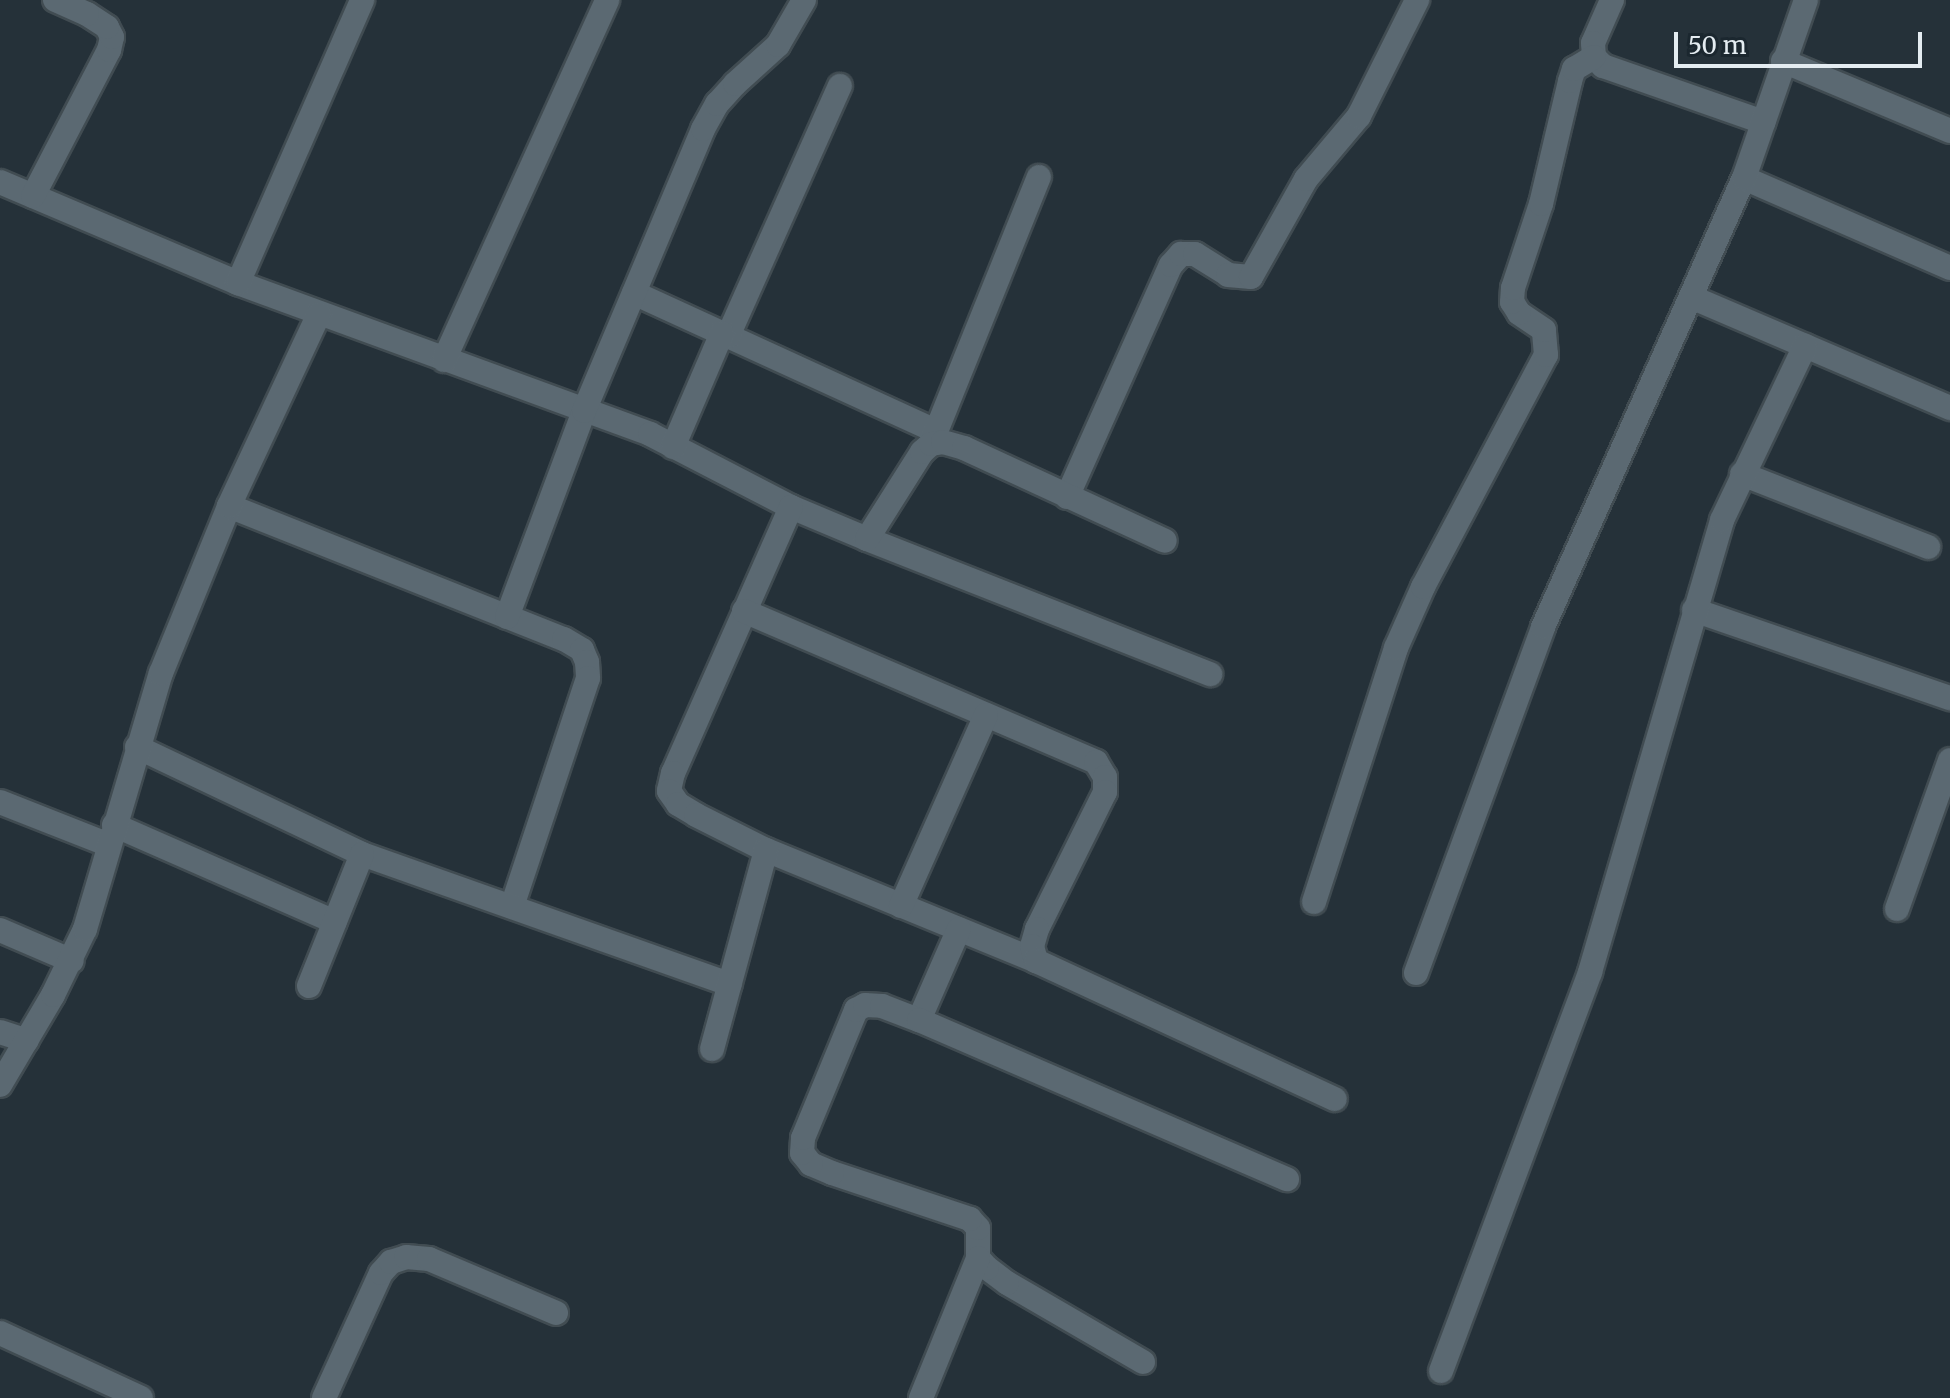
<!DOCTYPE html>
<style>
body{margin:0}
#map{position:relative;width:1950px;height:1398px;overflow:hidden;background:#253139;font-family:Merriweather,serif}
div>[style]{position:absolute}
.roads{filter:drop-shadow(2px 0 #414c52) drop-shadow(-2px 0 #414c52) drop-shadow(0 2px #414c52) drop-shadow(0 -2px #414c52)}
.minor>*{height:24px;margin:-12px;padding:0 12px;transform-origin:12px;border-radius:12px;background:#5b6972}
span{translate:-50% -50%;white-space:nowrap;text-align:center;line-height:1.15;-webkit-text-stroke:8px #1b272f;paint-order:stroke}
.scale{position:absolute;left:1674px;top:32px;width:248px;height:36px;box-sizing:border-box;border:4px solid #e4ecf1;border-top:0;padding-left:10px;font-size:24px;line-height:28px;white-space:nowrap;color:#e4ecf1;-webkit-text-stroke:6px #1b272f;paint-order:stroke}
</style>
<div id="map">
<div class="roads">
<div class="minor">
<div style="left:1612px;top:0;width:47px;rotate:113.8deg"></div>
<div style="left:1593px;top:43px;width:14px;rotate:86deg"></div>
<div style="left:1594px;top:57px;width:13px;rotate:45deg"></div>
<div style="left:1603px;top:66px;width:170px;rotate:19.3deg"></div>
<div style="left:1783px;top:61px;width:181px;rotate:22.7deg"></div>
<div style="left:1744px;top:178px;width:225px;rotate:23.6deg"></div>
<div style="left:0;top:182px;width:259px;rotate:23deg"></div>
<div style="left:238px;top:283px;width:439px;rotate:20.1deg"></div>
<div style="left:650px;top:434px;width:159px;rotate:27.4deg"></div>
<div style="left:791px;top:507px;width:82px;rotate:22.8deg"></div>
<div style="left:867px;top:539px;width:369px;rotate:21.5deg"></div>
<div style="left:33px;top:196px;width:165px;rotate:-62.5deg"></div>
<div style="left:109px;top:50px;width:13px;rotate:-77deg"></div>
<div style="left:112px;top:37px;width:11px;rotate:-117deg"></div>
<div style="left:107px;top:27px;width:24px;rotate:-147deg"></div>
<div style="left:87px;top:14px;width:35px;rotate:-156deg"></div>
<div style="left:238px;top:283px;width:309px;rotate:-66.3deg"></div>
<div style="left:634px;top:293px;width:332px;rotate:24.6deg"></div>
<div style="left:1691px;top:297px;width:282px;rotate:23.2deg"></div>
<div style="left:728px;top:336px;width:274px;rotate:-65.9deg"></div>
<div style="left:444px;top:360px;width:395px;rotate:-65.6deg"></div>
<div style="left:931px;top:444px;width:288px;rotate:-68deg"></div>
<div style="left:673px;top:447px;width:124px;rotate:-66.7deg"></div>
<div style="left:1742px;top:474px;width:200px;rotate:21.4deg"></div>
<div style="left:1067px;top:497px;width:254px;rotate:-65.9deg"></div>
<div style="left:1171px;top:265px;width:15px;rotate:-48deg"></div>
<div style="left:1181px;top:254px;width:14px"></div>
<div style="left:1195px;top:254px;width:39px;rotate:32deg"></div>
<div style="left:1228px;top:275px;width:23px;rotate:5deg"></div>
<div style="left:1251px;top:277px;width:112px;rotate:-60.7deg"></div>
<div style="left:1306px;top:179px;width:82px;rotate:-49.9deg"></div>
<div style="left:1359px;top:116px;width:130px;rotate:-63.4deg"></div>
<div style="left:229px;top:506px;width:360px;rotate:21.7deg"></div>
<div style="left:564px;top:639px;width:21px;rotate:31deg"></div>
<div style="left:582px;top:650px;width:13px;rotate:67deg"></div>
<div style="left:587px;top:662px;width:16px;rotate:86deg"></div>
<div style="left:588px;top:678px;width:241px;rotate:108.4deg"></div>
<div style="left:791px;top:507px;width:291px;rotate:113.9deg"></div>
<div style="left:673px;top:773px;width:18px;rotate:103deg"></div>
<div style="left:669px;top:791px;width:16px;rotate:55deg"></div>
<div style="left:678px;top:804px;width:21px;rotate:31deg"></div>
<div style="left:696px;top:815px;width:78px;rotate:26.6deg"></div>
<div style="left:766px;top:850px;width:292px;rotate:22.3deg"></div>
<div style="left:867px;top:539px;width:103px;rotate:-57.7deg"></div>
<div style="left:922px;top:452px;width:12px;rotate:-42deg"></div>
<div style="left:931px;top:444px;width:12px;rotate:-9deg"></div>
<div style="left:943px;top:442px;width:22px;rotate:16deg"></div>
<div style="left:964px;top:448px;width:221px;rotate:24.8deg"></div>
<div style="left:1694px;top:610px;width:271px;rotate:19deg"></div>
<div style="left:744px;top:611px;width:383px;rotate:23.2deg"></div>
<div style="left:1096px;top:762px;width:17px;rotate:59deg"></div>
<div style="left:1105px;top:777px;width:15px;rotate:90deg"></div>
<div style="left:1105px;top:792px;width:153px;rotate:116.4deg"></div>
<div style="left:1037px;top:929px;width:18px;rotate:106deg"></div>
<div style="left:1032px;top:946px;width:16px;rotate:75deg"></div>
<div style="left:1036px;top:961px;width:329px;rotate:24.8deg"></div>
<div style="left:507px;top:617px;width:220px;rotate:-69.5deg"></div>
<div style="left:584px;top:411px;width:306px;rotate:-67.1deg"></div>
<div style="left:703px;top:129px;width:29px;rotate:-61deg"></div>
<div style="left:717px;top:104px;width:27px;rotate:-48deg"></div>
<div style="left:735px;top:84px;width:58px;rotate:-42.2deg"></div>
<div style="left:778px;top:45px;width:52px;rotate:-60deg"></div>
<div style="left:137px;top:747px;width:249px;rotate:25.4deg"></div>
<div style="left:362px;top:854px;width:390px;rotate:19.5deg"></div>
<div style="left:0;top:802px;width:117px;rotate:21.5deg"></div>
<div style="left:114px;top:825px;width:241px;rotate:23.7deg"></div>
<div style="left:1314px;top:902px;width:267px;rotate:-72.1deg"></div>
<div style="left:1396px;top:648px;width:67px;rotate:-66.1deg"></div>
<div style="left:1423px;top:587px;width:263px;rotate:-62.1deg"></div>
<div style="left:1546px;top:355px;width:25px;rotate:-95deg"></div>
<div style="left:1544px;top:330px;width:30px;rotate:-146deg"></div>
<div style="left:1519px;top:313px;width:13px;rotate:-122deg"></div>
<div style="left:1512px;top:302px;width:14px;rotate:-86deg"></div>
<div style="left:1513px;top:288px;width:89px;rotate:-71.6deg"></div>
<div style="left:1541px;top:204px;width:126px;rotate:-76.7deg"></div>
<div style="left:1570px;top:81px;width:13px;rotate:-72deg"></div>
<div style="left:1574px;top:69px;width:23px;rotate:-31deg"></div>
<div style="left:901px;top:906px;width:209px;rotate:-66deg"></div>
<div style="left:1897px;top:909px;width:158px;rotate:-70.4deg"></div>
<div style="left:0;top:930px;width:78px;rotate:23.3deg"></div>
<div style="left:1416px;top:973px;width:369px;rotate:-69.8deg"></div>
<div style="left:1543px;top:627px;width:492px;rotate:-65.9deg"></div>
<div style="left:1744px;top:178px;width:188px;rotate:-70.8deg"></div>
<div style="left:309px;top:986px;width:142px;rotate:-68.1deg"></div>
<div style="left:919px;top:1020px;width:99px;rotate:-66.3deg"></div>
<div style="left:0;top:1032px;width:28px;rotate:18deg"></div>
<div style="left:712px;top:1049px;width:206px;rotate:-74.8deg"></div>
<div style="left:0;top:1085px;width:104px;rotate:-59.5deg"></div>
<div style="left:53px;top:995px;width:73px;rotate:-64.1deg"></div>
<div style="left:85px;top:929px;width:267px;rotate:-73.5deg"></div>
<div style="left:161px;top:673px;width:180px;rotate:-67.8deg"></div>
<div style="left:229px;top:506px;width:212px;rotate:-64.9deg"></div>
<div style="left:0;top:1333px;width:155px;rotate:24.7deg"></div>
<div style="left:1143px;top:1362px;width:157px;rotate:-149.8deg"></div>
<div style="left:1007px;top:1283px;width:25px;rotate:-143deg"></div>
<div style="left:987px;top:1268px;width:13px;rotate:-132deg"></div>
<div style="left:978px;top:1258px;width:30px;rotate:-90deg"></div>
<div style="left:978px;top:1228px;width:12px;rotate:-132deg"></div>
<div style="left:970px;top:1219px;width:145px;rotate:-161.6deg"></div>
<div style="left:832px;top:1173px;width:23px;rotate:-157deg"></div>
<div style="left:811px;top:1164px;width:14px;rotate:-129deg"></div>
<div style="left:802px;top:1153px;width:15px;rotate:-86deg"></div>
<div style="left:803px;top:1138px;width:139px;rotate:-67.5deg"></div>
<div style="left:856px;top:1010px;width:10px;rotate:-29deg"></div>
<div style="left:865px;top:1005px;width:17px;rotate:3deg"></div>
<div style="left:882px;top:1006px;width:40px;rotate:21deg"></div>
<div style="left:919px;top:1020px;width:401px;rotate:23.4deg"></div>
<div style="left:1441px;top:1371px;width:426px;rotate:-69.5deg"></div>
<div style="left:1590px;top:972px;width:471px;rotate:-73.7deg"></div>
<div style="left:1722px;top:520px;width:193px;rotate:-64.5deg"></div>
<div style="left:324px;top:1398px;width:137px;rotate:-65.5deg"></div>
<div style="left:381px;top:1273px;width:15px;rotate:-48deg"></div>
<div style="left:391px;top:1262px;width:16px;rotate:-18deg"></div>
<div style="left:406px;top:1257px;width:23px;rotate:5deg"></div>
<div style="left:429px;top:1259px;width:138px;rotate:23deg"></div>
<div style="left:921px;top:1398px;width:151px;rotate:-67.8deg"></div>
</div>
</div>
<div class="scale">50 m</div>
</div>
